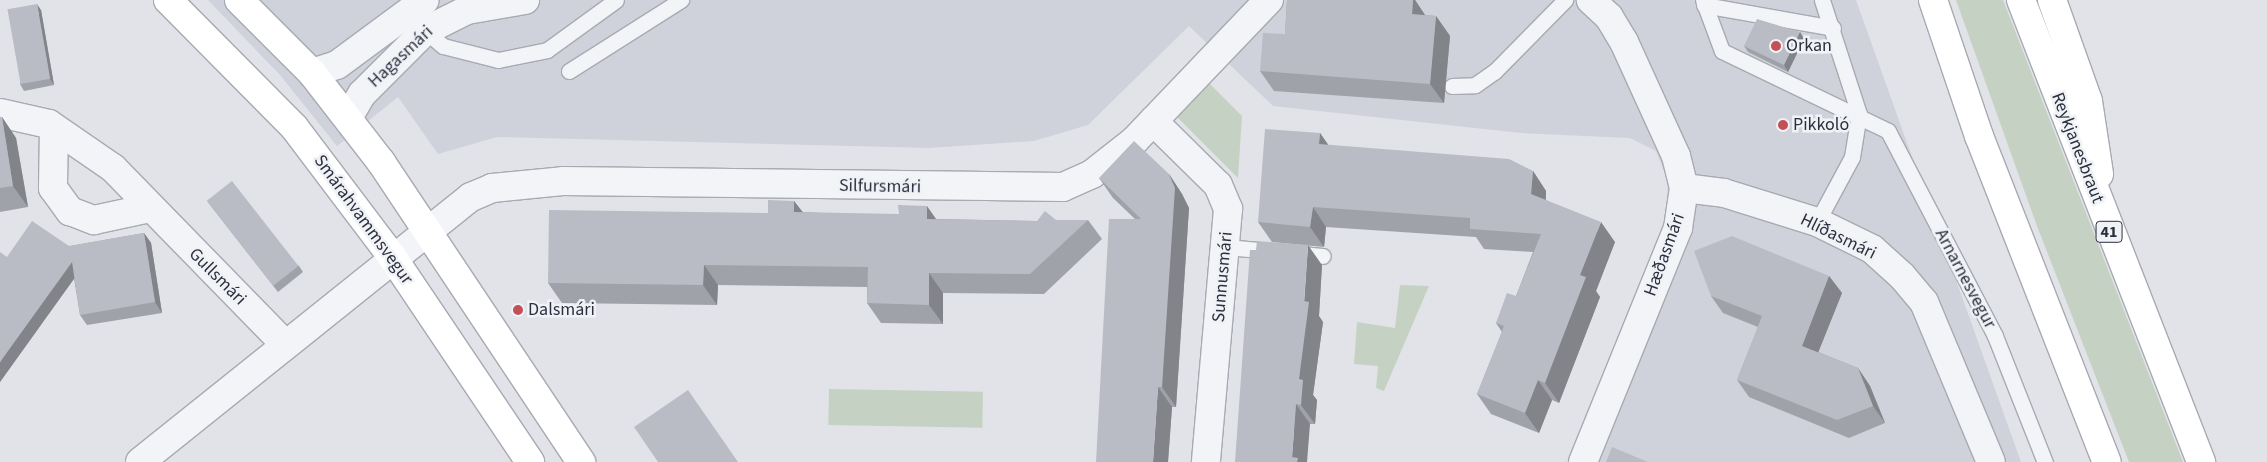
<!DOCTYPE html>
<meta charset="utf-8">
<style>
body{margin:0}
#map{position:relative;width:2267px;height:462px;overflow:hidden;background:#e1e3e8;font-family:"Source Sans 3",sans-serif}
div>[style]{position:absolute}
.built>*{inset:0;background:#cfd2da}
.green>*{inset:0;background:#c5d2c3;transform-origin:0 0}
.roads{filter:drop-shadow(1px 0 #a7aab2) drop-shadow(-1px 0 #a7aab2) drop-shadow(0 1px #a7aab2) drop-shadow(0 -1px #a7aab2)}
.service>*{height:15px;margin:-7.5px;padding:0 7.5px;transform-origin:7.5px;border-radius:7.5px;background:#f3f4f7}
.minor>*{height:28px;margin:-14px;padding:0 14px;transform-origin:14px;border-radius:14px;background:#f3f4f7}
.secondary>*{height:28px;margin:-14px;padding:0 14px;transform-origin:14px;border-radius:14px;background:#fff}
.trunk>*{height:28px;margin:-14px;padding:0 14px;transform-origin:14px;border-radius:14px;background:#fff}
.wall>*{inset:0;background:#9fa2a9}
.shaded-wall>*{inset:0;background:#82848a}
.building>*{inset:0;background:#b9bcc5;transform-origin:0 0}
.dots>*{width:14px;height:14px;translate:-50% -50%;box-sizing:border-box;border:2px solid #f0f2f6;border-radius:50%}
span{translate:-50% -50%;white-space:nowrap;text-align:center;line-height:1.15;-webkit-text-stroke:5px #f0f2f6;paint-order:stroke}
.shield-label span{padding:1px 4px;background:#f0f2f6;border:1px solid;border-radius:4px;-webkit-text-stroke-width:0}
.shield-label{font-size:16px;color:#2b303f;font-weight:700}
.poi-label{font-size:18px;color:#2b303f}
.left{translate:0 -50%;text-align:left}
.street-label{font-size:18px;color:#2b303f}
</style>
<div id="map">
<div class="built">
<div style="clip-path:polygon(208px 0,1856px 0,2021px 462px,1567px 462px,1666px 221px,1668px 181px,1656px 151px,1630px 138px,1521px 133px,1273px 106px,1189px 26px,1088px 125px,1034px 141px,929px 148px,497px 137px,438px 154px,398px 97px,337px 146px,280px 75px)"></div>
</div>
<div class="green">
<div style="clip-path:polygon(1956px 0,2003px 0,2183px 462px,2129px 462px,2037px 226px)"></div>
<div style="clip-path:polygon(1208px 82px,1242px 116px,1238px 178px,1175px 115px)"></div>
<div style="clip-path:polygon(1400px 285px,1429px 286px,1384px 391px,1376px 388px,1378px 366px,1354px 364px,1357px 322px,1395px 328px)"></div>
<div style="left:829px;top:389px;width:154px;height:36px;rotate:1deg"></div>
</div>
<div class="roads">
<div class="service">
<div style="left:1703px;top:0;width:54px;rotate:69.6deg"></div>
<div style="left:1722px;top:51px;width:184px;rotate:25.7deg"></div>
<div style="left:1888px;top:131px;width:231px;rotate:62.4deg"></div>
<div style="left:1995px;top:336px;width:136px;rotate:68.4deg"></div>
<div style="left:1704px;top:5px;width:131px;rotate:10.1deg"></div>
<div style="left:421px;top:27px;width:29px;rotate:41deg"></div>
<div style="left:443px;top:46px;width:57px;rotate:14.3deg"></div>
<div style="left:498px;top:60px;width:50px;rotate:-11.5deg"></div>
<div style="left:547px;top:50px;width:85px;rotate:-35.9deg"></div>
<div style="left:569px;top:71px;width:133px;rotate:-32.4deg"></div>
<div style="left:1452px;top:86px;width:23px;rotate:-2deg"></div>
<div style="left:1475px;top:85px;width:24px;rotate:-35deg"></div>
<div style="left:1495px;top:71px;width:100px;rotate:-45.4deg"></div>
<div style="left:1817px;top:222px;width:74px;rotate:-61.7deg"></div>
<div style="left:1852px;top:157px;width:44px;rotate:-80.8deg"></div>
<div style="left:1859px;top:114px;width:120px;rotate:-108deg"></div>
<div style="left:1226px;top:247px;width:97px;rotate:5.3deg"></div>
</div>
<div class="minor">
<div style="left:312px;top:73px;width:26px;rotate:-18deg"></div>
<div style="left:337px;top:65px;width:109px;rotate:-36.5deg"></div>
<div style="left:0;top:113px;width:50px;rotate:12.7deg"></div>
<div style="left:49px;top:124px;width:78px;rotate:34.5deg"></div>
<div style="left:113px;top:168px;width:246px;rotate:45.7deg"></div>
<div style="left:348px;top:118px;width:28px;rotate:-60deg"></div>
<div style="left:362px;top:94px;width:89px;rotate:-45deg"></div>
<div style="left:425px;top:31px;width:47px;rotate:-26.6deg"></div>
<div style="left:467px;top:10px;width:59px;rotate:-9.8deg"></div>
<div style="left:1153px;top:121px;width:91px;rotate:44.6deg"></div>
<div style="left:1218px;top:185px;width:26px;rotate:67deg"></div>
<div style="left:1228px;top:209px;width:254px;rotate:95deg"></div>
<div style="left:54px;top:128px;width:60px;rotate:91deg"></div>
<div style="left:53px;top:188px;width:29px;rotate:54deg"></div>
<div style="left:70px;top:211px;width:26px;rotate:21deg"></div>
<div style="left:94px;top:220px;width:57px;rotate:-12.1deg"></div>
<div style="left:1684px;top:188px;width:40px;rotate:7.1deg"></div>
<div style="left:1724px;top:193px;width:97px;rotate:17.3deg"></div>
<div style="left:1817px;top:222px;width:61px;rotate:26.1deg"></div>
<div style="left:1872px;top:249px;width:40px;rotate:42deg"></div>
<div style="left:1902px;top:276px;width:34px;rotate:50deg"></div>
<div style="left:1924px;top:302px;width:173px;rotate:67.3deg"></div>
<div style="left:140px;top:462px;width:424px;rotate:-38.7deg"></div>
<div style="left:471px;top:197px;width:23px;rotate:-23deg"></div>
<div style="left:492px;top:188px;width:71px;rotate:-5.6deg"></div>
<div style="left:563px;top:181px;width:500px;rotate:0.69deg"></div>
<div style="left:1063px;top:187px;width:32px;rotate:-24deg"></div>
<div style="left:1092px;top:174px;width:55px;rotate:-38.3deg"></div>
<div style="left:1135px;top:140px;width:194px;rotate:-46.3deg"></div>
<div style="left:1583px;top:462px;width:253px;rotate:-67.9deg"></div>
<div style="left:1678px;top:228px;width:40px;rotate:-81.5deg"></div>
<div style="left:1684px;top:188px;width:33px;rotate:-104deg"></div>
<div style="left:1676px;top:156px;width:125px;rotate:-114.5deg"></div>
<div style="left:1624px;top:42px;width:29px;rotate:-121deg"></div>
<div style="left:1609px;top:17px;width:25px;rotate:-137deg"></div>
</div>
<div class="secondary">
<div style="left:168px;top:0;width:179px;rotate:45.2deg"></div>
<div style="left:294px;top:127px;width:164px;rotate:52.9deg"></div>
<div style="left:393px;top:258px;width:246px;rotate:56.1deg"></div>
<div style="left:239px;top:0;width:103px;rotate:45deg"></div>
<div style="left:312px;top:73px;width:113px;rotate:52.2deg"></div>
<div style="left:381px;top:162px;width:361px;rotate:56.3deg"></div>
</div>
<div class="trunk">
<div style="left:1933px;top:0;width:144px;rotate:71.3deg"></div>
<div style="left:1979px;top:136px;width:350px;rotate:68.6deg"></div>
<div style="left:2021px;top:0;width:496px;rotate:68.7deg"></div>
<div style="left:2052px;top:0;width:107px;rotate:70.4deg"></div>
<div style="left:2088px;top:101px;width:74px;rotate:81.4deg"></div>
</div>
</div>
<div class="wall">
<div style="clip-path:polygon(1287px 0,1415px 0,1425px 15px,1436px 16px,1450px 36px,1444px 103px,1274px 91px,1260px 71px,1285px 34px)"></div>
<div style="clip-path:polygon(41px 10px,54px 85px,24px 91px,20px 84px)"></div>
<div style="clip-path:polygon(1800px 32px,1804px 39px,1788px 72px,1748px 52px,1744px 46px)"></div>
<div style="clip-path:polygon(0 117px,2px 117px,16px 138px,28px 207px,0 212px)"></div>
<div style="clip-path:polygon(1320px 133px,1328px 145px,1533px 171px,1546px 191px,1546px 200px,1615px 242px,1596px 291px,1600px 297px,1559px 403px,1552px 400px,1539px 433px,1491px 414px,1477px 394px,1502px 332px,1496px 323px,1516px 296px,1533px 252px,1484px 249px,1476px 237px,1326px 227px,1324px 247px,1272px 242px,1258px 222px)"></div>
<div style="clip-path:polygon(1169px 174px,1182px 194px,1189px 208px,1176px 407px,1172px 407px,1168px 462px,1135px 219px,1113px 198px,1099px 178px)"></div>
<div style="clip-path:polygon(207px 201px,299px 266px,303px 272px,278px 292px)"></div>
<div style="clip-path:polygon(794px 201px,803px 212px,937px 219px,1037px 221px,1056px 220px,1088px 220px,1102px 239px,1044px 294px,943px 293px,943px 324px,881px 323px,867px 303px,867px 287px,718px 285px,717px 305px,562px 303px,548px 283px,768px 213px)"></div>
<div style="clip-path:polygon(144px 233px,151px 243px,162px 313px,87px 325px,80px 315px,74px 278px,0 382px,7px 257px)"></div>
<div style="clip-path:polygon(1322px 265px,1319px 316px,1323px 322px,1313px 395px,1317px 400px,1315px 424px,1310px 424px,1235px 462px)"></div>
<div style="clip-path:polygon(1829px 276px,1842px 293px,1818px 352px,1858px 368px,1870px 386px,1885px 423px,1849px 438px,1749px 397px,1737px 380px,1758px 327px,1723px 313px,1711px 296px)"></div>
</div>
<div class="shaded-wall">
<div style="clip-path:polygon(1413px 0,1415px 0,1427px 18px,1412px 14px)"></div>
<div style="clip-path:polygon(37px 4px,41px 10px,54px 85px,50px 79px)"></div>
<div style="clip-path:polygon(1436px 16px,1450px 36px,1444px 103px,1430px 84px)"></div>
<div style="clip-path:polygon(1800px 32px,1804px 39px,1788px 72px,1784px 65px)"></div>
<div style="clip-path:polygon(2px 117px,16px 138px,28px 207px,13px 186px)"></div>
<div style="clip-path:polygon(1320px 133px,1334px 153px,1319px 144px)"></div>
<div style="clip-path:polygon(1533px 171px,1546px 191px,1545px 214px,1531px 194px)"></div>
<div style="clip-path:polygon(1169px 174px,1182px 194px,1189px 208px,1176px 407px,1162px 387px)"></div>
<div style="clip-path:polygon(794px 201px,808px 220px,794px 212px)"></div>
<div style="clip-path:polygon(927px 206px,941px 226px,927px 219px)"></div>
<div style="clip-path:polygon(1313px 207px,1326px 227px,1324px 247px,1310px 227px)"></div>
<div style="clip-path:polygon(1601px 222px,1615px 242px,1596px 291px,1600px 297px,1559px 403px,1545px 383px,1580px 275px)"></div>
<div style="clip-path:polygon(144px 233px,151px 243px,162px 313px,155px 302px)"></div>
<div style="clip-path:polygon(1308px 245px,1322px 265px,1319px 316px,1323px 322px,1313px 395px,1317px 400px,1315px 424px,1301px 405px,1299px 379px)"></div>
<div style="clip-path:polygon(72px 262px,79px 272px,0 382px,0 362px)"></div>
<div style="clip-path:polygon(704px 265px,718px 285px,717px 305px,703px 285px)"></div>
<div style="clip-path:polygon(929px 273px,943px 293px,943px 324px,929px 305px)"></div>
<div style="clip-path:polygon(1829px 276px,1842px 293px,1814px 363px,1802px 346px)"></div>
<div style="clip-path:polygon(1858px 368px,1870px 386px,1885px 423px,1873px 406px)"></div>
<div style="clip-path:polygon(1538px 380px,1552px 400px,1539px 433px,1525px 413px)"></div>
<div style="clip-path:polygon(1158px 387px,1172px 407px,1168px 462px,1153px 462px)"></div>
<div style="clip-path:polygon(1296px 404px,1310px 424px,1307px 462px,1295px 462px,1292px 457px)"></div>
</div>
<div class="building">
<div style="clip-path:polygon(1287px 0,1413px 0,1412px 14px,1436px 16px,1430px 84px,1260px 71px,1263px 33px,1285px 34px)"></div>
<div style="left:37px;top:4px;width:76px;height:30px;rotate:80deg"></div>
<div style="clip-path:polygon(1757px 19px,1800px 32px,1784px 65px,1744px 46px)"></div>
<div style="clip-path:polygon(0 117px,2px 117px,13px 186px,0 188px)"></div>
<div style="clip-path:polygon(1265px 129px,1320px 133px,1319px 144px,1509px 159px,1533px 171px,1531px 194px,1601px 222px,1580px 275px,1586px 277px,1545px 383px,1538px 380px,1525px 413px,1477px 394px,1504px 326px,1496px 323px,1507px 293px,1516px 296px,1541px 234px,1470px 229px,1470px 218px,1313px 207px,1310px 227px,1258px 222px)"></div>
<div style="clip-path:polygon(1134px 141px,1169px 174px,1175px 188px,1162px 387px,1158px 387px,1153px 462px,1096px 462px,1109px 219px,1141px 219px,1099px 178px)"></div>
<div style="left:232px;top:181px;width:108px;height:32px;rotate:52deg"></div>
<div style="clip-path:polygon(768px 200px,794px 201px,794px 212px,899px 214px,898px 205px,927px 206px,927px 219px,1037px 221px,1045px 211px,1056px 220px,1088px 220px,1030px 274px,929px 273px,929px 305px,867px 303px,868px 267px,704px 265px,703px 285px,548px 283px,549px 210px,768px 213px)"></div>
<div style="clip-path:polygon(32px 221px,69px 246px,144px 233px,155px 302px,80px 315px,72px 262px,0 362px,0 252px,7px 257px)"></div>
<div style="clip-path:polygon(1732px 236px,1829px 276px,1802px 346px,1858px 368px,1873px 406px,1837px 420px,1737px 380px,1762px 316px,1711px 296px,1694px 251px)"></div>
<div style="clip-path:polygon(1257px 241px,1308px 245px,1304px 301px,1309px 302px,1299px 379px,1303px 380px,1301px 405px,1296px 404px,1292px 457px,1298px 458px,1297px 462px,1235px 462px,1250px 250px,1256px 250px)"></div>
<div style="clip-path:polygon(688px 390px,738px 462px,658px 462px,634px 427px)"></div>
<div style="clip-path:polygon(1612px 447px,1648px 462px,1606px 462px)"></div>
</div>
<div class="dots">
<div style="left:1776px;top:46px;background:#c35056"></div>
<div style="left:1783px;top:125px;background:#c35056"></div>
<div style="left:518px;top:310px;background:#c35056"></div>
</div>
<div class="shield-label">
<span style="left:2109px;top:232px">41</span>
</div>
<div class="poi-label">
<span class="left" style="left:1786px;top:46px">Orkan</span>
<span class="left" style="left:1793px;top:125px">Pikkoló</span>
<span class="left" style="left:528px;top:310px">Dalsmári</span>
</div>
<div class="street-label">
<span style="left:401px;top:57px;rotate:-43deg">Hagasmári</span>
<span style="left:2077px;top:148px;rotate:69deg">Reykjanesbraut</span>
<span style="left:880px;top:187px;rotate:1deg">Silfursmári</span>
<span style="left:363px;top:220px;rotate:54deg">Smárahvammsvegur</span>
<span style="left:1838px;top:237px;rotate:26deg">Hlíðasmári</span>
<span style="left:1665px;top:255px;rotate:-70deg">Hæðasmári</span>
<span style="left:217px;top:277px;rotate:45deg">Gullsmári</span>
<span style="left:1223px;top:277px;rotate:-85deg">Sunnusmári</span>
<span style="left:1965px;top:279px;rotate:62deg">Arnarnesvegur</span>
</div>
</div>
